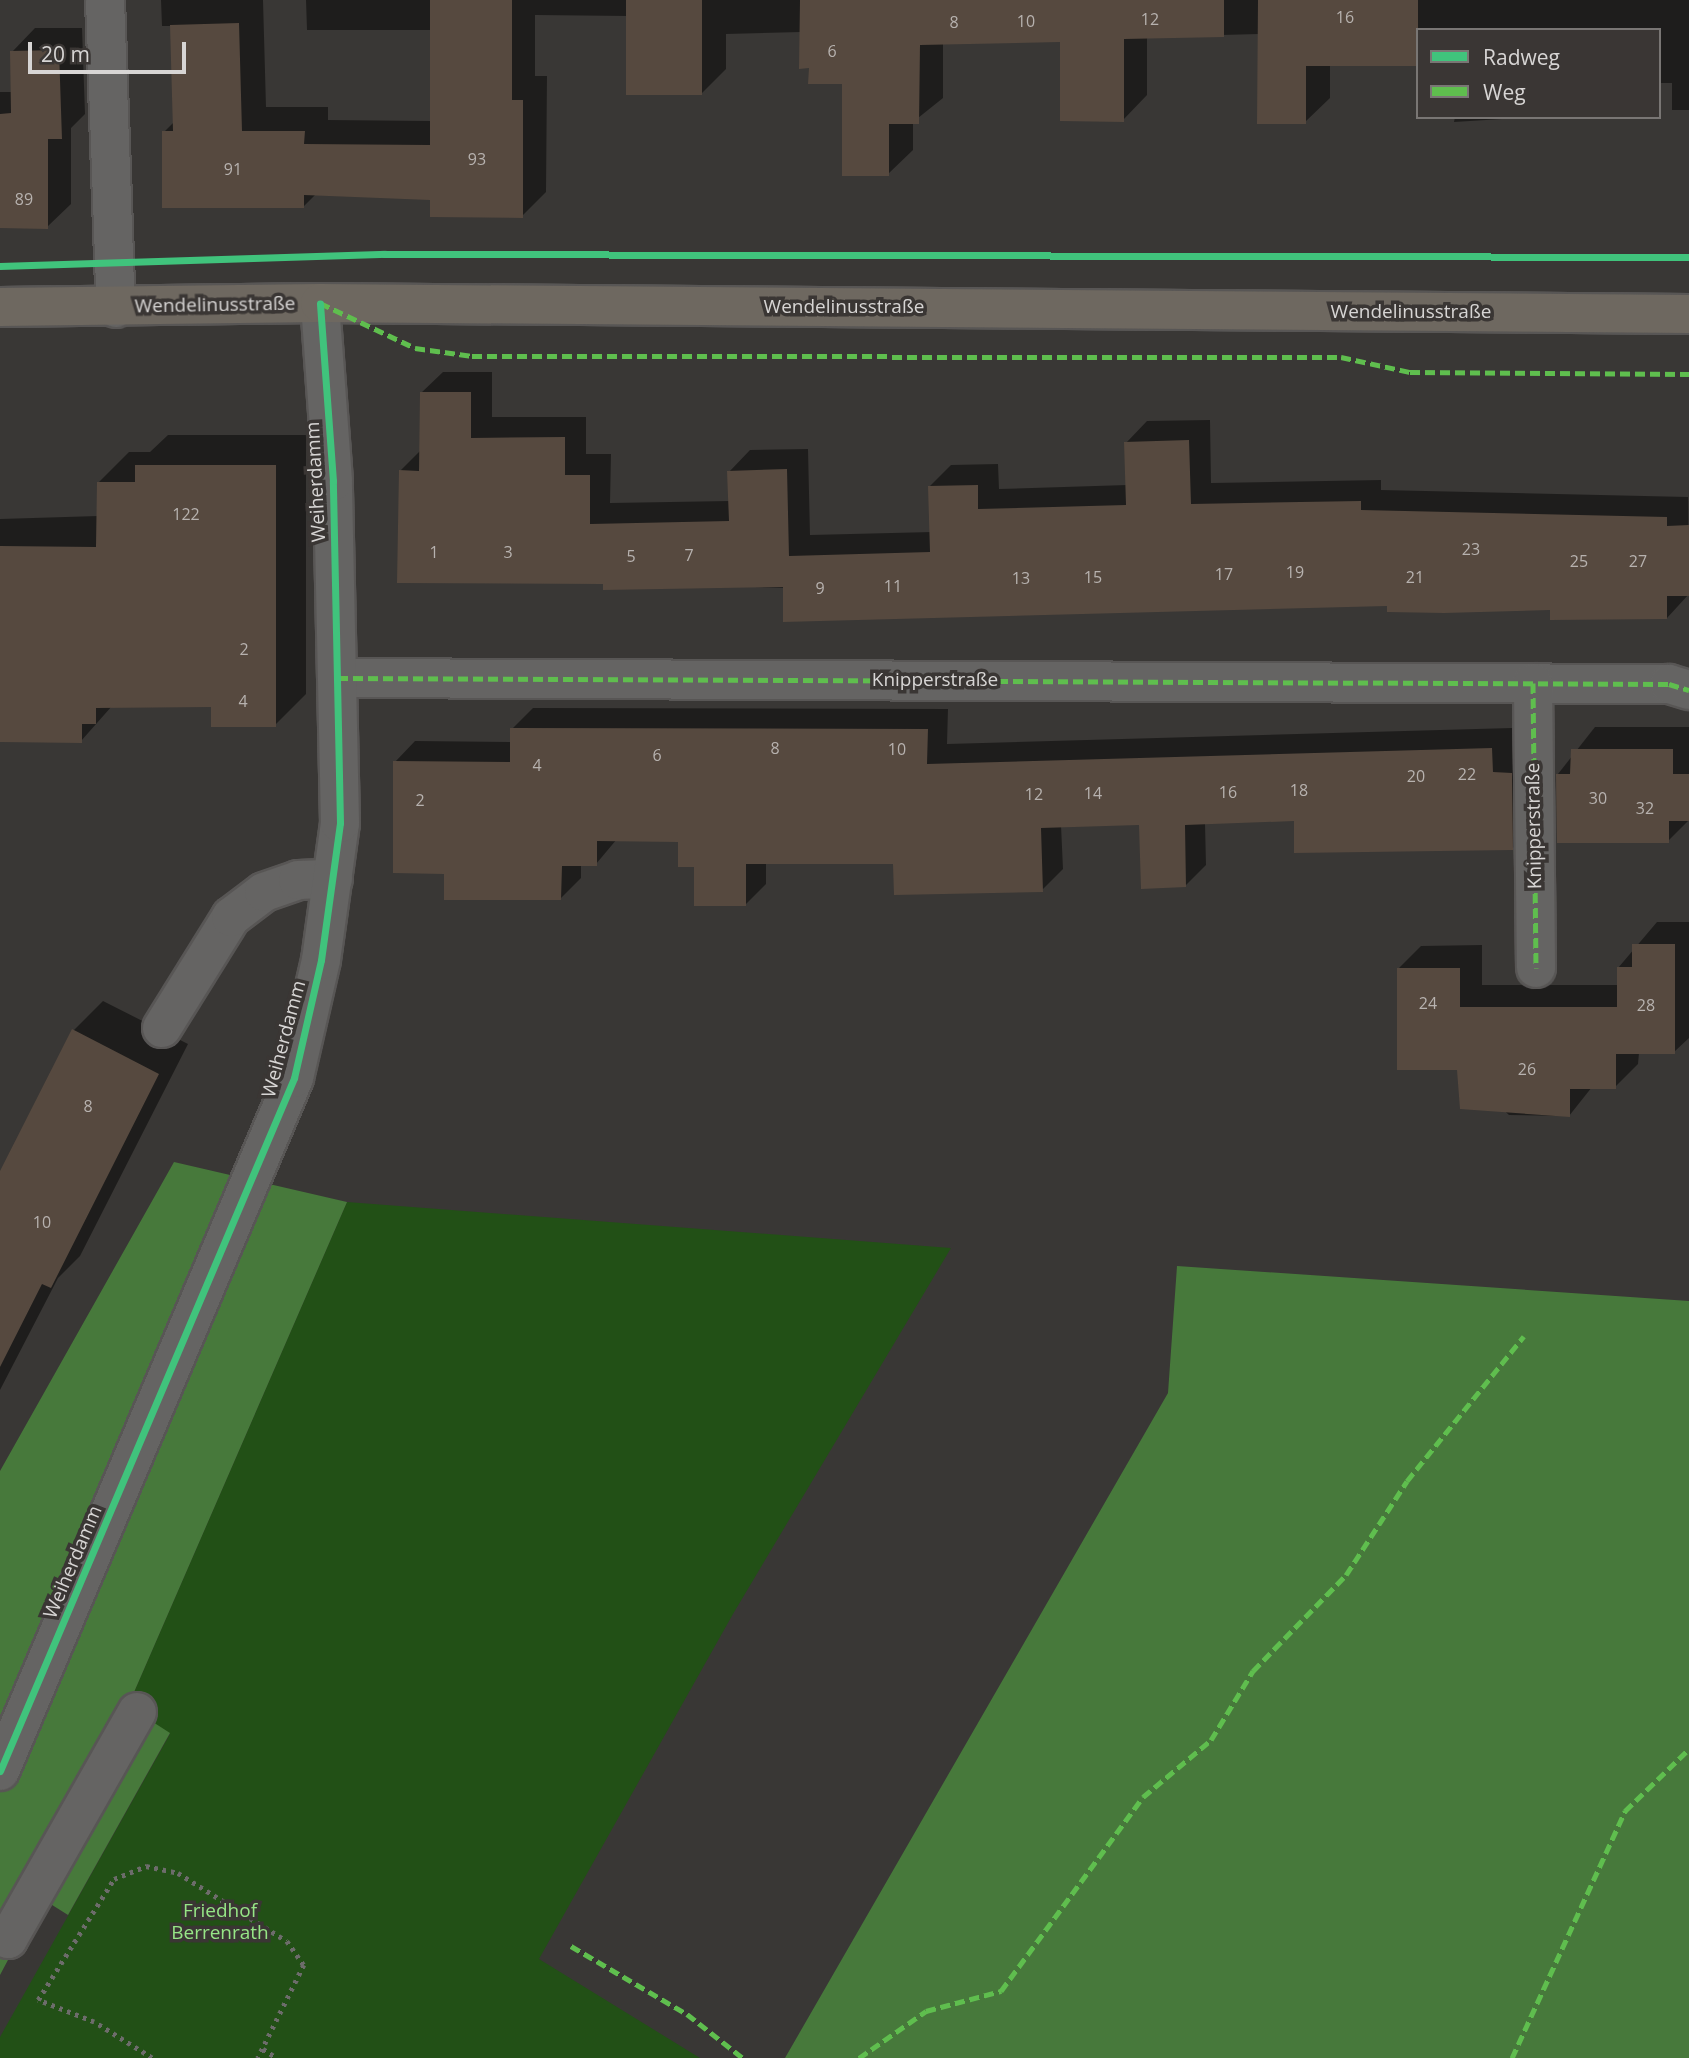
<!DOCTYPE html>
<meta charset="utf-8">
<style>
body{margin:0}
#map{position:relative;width:1689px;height:2058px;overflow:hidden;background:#393735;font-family:"Open Sans",sans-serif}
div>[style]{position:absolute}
.green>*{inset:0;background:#225016}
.forest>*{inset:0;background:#47793b}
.shadow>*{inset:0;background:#0007}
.building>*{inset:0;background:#56493f;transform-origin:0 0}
.path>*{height:4.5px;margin-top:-2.25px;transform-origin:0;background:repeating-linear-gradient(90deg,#6d6c6b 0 3.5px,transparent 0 8.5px)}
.roads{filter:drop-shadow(2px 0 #585655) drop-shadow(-2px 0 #585655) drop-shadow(0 2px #585655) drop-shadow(0 -2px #585655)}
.minor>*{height:38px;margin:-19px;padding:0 19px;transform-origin:19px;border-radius:19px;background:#656463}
.major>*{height:38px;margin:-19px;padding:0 19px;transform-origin:19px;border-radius:19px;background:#6e6860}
.quiet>*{height:5px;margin-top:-2.5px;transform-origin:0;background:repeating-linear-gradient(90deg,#5fbe4e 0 10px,transparent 0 15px)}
.cycleway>*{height:7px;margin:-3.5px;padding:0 3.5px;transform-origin:3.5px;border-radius:3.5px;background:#40c37c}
span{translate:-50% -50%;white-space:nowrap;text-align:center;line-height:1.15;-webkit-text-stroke:7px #3a3634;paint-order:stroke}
.number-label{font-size:16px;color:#b7b2af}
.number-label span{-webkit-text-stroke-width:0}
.street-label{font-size:19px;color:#d7d5d4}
.park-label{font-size:19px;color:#96e586}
.legend{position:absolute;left:1416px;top:28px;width:245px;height:91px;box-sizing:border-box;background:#3a3634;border:2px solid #797674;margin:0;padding:9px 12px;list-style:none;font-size:21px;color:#d7d5d4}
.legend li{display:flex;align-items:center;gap:14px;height:35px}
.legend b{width:35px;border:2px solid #797674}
.scale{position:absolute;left:28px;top:42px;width:158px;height:32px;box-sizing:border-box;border:4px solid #d7d5d4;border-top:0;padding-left:9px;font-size:21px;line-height:24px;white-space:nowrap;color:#d7d5d4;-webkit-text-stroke:5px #3a3634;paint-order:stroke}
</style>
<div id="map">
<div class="green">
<div style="clip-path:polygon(347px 1202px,951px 1248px,733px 1614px,539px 1959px,700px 2058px,0 2058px,0 2037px,170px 1734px,128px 1706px)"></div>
</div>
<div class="forest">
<div style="clip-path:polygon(174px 1162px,347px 1202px,128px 1706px,170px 1733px,68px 1915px,41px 1898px,0 1975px,0 1471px)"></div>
<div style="clip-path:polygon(1177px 1266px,1689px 1301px,1689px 2058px,785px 2058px,1168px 1393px)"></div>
</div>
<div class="shadow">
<div style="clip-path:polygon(161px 0,263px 0,266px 107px,328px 107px,328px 120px,432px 121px,432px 30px,307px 30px,306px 0,1689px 0,1689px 110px,1672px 110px,1672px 83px,1659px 83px,1659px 30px,1418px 30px,1330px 65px,1330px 98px,1305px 122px,1259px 34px,1147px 37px,1147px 95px,1123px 120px,1062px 40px,943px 43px,943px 98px,913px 122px,913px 150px,888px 174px,843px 82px,810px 67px,801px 32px,726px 34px,726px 69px,702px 93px,628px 16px,535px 15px,535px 76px,547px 76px,546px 192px,522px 216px,432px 198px,316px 194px,304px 206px,164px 132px,175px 121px,171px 26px,162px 26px)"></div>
<div style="clip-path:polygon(35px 28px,82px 28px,85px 114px,71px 128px,71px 204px,47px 227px,0 227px,0 92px,12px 92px,12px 52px)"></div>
<div style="clip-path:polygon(1455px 117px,1533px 117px,1454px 122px)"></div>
<div style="clip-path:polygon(443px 372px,492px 372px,492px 417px,586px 417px,586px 454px,611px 454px,610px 503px,730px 501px,729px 472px,750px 450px,808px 449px,810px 535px,932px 532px,930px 486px,951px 465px,998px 464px,999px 489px,1127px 485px,1126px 443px,1147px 421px,1210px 420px,1211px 483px,1381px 480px,1381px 490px,1688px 497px,1689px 594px,1667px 618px,1551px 608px,605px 583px,400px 471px,421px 450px,421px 393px)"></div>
<div style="clip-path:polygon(168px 435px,306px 435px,306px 694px,275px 725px,212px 705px,112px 706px,81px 741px,0 740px,0 519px,98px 516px,98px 483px,129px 452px,150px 452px)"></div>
<div style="clip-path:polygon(533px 708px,948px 709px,947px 744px,1512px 728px,1513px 752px,1532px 752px,1533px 828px,1512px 849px,1295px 819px,1205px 823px,1206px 865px,1186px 885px,1141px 823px,1061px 825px,1063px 869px,1042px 890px,895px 862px,766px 862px,766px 884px,745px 905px,696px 865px,680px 840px,617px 839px,596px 864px,581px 864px,581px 878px,561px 898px,446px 872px,395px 762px,415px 741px,512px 742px,512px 729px)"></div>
<div style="clip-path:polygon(1595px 727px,1689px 727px,1689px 820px,1668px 841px,1558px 774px)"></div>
<div style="clip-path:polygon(1657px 922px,1689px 922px,1689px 1038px,1674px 1052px,1639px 1053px,1638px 1064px,1615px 1087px,1592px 1087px,1569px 1116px,1509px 1115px,1459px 1068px,1398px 969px,1421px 946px,1482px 945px,1482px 985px,1618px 985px,1618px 968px)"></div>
<div style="clip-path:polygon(103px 1001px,188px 1044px,80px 1256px,58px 1278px,0 1390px,0 1175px,74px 1030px)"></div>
</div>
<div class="building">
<div style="clip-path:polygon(430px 0,512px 0,512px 100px,523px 100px,523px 218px,430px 217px,430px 200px,304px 195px,304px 208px,162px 208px,162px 131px,173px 131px,170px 25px,239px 23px,242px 131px,305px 131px,304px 144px,430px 145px)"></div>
<div style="left:626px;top:0;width:76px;height:95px"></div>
<div style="clip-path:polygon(800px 0,1224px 0,1224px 37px,1124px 39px,1124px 122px,1060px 121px,1060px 42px,920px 45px,919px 124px,889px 124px,889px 176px,842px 176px,842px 84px,808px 84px,809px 68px,799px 69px)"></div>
<div style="clip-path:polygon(1258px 0,1418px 0,1418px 66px,1306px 66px,1306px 124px,1257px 124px)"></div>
<div style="clip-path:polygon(59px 50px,62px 139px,48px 139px,48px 229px,0 228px,0 114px,11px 113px,10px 51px)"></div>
<div style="clip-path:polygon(420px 392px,471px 392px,471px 438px,565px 437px,565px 475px,590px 475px,590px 524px,729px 521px,727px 471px,787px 469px,789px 556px,930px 552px,928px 486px,978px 485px,978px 509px,1126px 505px,1124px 442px,1189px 440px,1191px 504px,1361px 501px,1361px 510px,1667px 517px,1667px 526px,1689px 525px,1689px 596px,1667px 596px,1667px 619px,1550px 620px,1550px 610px,1444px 613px,1387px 612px,1387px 606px,783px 622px,783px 587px,603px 590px,603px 584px,397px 583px,399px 470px,419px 471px)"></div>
<div style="clip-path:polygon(135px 465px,276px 465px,276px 727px,211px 727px,211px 707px,96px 708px,96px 724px,82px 724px,82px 743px,0 742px,0 546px,96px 547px,97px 482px,135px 482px)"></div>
<div style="clip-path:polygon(510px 728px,928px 729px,927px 764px,1492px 748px,1493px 772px,1512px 773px,1513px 850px,1294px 853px,1294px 821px,1185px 825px,1186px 887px,1141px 889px,1139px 825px,1041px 828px,1043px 892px,894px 895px,893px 864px,746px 864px,746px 906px,694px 906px,694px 867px,678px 867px,678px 842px,597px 841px,597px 866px,562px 866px,561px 900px,444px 900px,444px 874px,393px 873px,393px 761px,510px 762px)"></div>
<div style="clip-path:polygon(1571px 749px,1673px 749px,1673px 774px,1689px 774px,1689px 821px,1669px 821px,1669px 843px,1557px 843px,1556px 774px,1570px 774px)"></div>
<div style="clip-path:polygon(1632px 944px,1675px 944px,1675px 1054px,1616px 1054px,1616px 1089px,1570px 1089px,1570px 1117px,1460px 1109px,1457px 1070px,1397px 1070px,1397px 968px,1460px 968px,1460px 1007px,1617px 1007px,1617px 967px,1632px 967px)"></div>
<div style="clip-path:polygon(72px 1029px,159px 1074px,51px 1288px,42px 1284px,0 1367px,0 1171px)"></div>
</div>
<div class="path">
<div style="left:263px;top:2049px;width:17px;rotate:33deg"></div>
<div style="left:152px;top:2058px;width:68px;rotate:-148.2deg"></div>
<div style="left:94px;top:2022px;width:60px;rotate:-158.6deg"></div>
<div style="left:38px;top:2000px;width:143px;rotate:-57.9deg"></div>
<div style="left:114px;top:1879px;width:35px;rotate:-22deg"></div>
<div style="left:146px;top:1866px;width:33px;rotate:12deg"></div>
<div style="left:178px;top:1873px;width:128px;rotate:32deg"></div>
<div style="left:287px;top:1941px;width:29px;rotate:55deg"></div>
<div style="left:304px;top:1965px;width:104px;rotate:116.3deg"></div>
</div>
<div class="roads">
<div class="minor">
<div style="left:105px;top:0;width:308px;rotate:88deg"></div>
<div style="left:338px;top:678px;width:1331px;rotate:0.26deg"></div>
<div style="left:1669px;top:684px;width:21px;rotate:17deg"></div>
<div style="left:1533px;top:683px;width:285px;rotate:89.4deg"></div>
<div style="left:162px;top:1028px;width:131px;rotate:-58.1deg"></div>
<div style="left:231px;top:917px;width:41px;rotate:-37.1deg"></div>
<div style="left:264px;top:892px;width:36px;rotate:-19deg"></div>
<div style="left:298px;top:880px;width:35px;rotate:-2deg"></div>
<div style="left:0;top:1771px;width:753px;rotate:-67.01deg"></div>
<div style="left:294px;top:1078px;width:121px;rotate:-77.1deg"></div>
<div style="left:321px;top:960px;width:138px;rotate:-82.1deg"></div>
<div style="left:340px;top:823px;width:342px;rotate:-91.2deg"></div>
<div style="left:333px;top:481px;width:178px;rotate:-94.2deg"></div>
<div style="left:0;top:1935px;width:9px;rotate:27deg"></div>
<div style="left:8px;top:1939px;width:261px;rotate:-60.4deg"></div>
</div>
<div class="major">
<div style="left:0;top:307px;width:320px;rotate:-0.7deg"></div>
<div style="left:320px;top:303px;width:1369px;rotate:0.46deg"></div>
</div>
</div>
<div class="quiet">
<div style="left:320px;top:303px;width:105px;rotate:25.3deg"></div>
<div style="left:415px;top:348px;width:58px;rotate:8deg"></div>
<div style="left:472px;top:356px;width:869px;rotate:0.07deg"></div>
<div style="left:1341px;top:357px;width:71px;rotate:12.3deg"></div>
<div style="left:1410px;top:372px;width:279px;rotate:0.4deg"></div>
<div style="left:338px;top:678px;width:1331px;rotate:0.26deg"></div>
<div style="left:1669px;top:684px;width:21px;rotate:17deg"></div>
<div style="left:1533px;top:683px;width:285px;rotate:89.4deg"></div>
<div style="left:571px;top:1946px;width:134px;rotate:30.4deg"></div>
<div style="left:687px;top:2014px;width:71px;rotate:38.2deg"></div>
<div style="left:859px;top:2058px;width:82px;rotate:-35deg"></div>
<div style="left:926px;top:2011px;width:78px;rotate:-14.9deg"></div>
<div style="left:1001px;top:1991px;width:240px;rotate:-53.8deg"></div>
<div style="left:1143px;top:1797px;width:89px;rotate:-40deg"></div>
<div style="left:1211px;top:1740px;width:81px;rotate:-58.7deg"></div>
<div style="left:1253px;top:1671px;width:134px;rotate:-45.9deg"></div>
<div style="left:1346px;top:1575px;width:112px;rotate:-57deg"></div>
<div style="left:1407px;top:1481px;width:186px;rotate:-51.1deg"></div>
<div style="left:1512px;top:2058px;width:272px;rotate:-65.4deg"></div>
<div style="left:1625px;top:1811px;width:89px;rotate:-44.1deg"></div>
</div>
<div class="cycleway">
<div style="left:0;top:266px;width:384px;rotate:-1.8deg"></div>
<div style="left:384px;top:254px;width:1305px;rotate:0.13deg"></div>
<div style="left:0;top:1771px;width:753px;rotate:-67.01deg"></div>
<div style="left:294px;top:1078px;width:121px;rotate:-77.1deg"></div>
<div style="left:321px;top:960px;width:138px;rotate:-82.1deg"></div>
<div style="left:340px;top:823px;width:342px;rotate:-91.2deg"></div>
<div style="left:333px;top:481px;width:178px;rotate:-94.2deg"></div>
</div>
<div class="number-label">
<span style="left:1345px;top:17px">16</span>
<span style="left:1150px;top:19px">12</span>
<span style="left:1026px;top:21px">10</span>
<span style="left:954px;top:22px">8</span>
<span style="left:832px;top:51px">6</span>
<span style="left:477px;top:159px">93</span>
<span style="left:233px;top:169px">91</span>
<span style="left:24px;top:199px">89</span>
<span style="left:186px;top:514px">122</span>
<span style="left:1471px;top:549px">23</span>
<span style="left:434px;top:552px">1</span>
<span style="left:508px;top:552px">3</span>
<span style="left:689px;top:555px">7</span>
<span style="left:631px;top:556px">5</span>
<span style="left:1579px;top:561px">25</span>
<span style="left:1638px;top:561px">27</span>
<span style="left:1295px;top:572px">19</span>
<span style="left:1224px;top:574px">17</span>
<span style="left:1093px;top:577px">15</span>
<span style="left:1415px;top:577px">21</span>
<span style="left:1021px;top:578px">13</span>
<span style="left:893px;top:586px">11</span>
<span style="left:820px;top:588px">9</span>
<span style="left:244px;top:649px">2</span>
<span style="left:243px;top:701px">4</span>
<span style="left:775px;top:748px">8</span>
<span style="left:897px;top:749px">10</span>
<span style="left:657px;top:755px">6</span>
<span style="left:537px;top:765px">4</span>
<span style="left:1467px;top:774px">22</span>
<span style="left:1416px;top:776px">20</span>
<span style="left:1299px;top:790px">18</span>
<span style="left:1228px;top:792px">16</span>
<span style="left:1093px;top:793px">14</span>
<span style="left:1034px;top:794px">12</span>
<span style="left:1598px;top:798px">30</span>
<span style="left:420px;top:800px">2</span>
<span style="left:1645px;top:808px">32</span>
<span style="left:1428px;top:1003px">24</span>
<span style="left:1646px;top:1005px">28</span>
<span style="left:1527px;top:1069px">26</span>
<span style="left:88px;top:1106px">8</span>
<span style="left:42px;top:1222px">10</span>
</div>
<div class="street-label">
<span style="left:215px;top:305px;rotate:-1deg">Wendelinusstraße</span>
<span style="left:844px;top:307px">Wendelinusstraße</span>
<span style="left:1411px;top:312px">Wendelinusstraße</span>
<span style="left:316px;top:482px;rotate:-93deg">Weiherdamm</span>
<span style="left:935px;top:680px">Knipperstraße</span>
<span style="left:1534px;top:826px;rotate:-91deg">Knipperstraße</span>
<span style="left:284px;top:1039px;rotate:-75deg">Weiherdamm</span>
<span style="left:73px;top:1562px;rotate:-67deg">Weiherdamm</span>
</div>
<div class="park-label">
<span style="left:220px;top:1922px">Friedhof<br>Berrenrath</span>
</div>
<ul class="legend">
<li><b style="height:9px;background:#40c37c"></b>Radweg</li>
<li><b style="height:9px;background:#5fbe4e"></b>Weg</li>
</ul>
<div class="scale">20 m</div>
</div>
